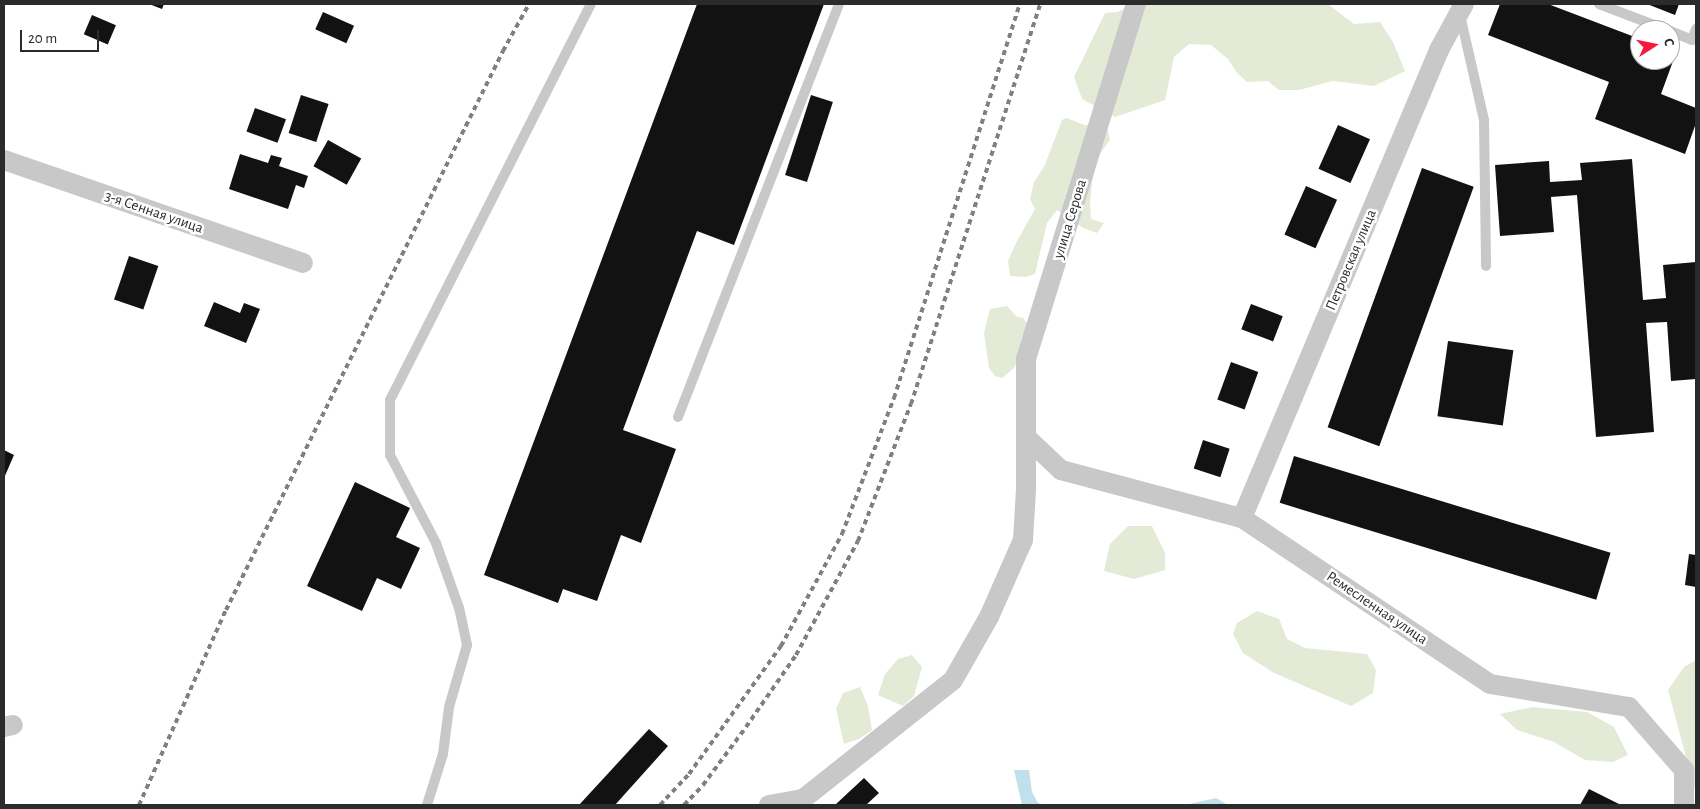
<!DOCTYPE html>
<meta charset="utf-8">
<style>
body{margin:0}
#map{position:relative;width:1700px;height:809px;overflow:hidden;background:#fff;font-family:"Alegreya Sans",sans-serif}
div>[style]{position:absolute}
.green>*{inset:0;background:#e3ebd7}
.water>*{inset:0;background:#c0e0ee}
.building>*{inset:0;background:#121212;transform-origin:0 0}
.lane>*{height:10px;margin:-5px;padding:0 5px;transform-origin:5px;border-radius:5px;background:#c8c8c8}
.street>*{height:20px;margin:-10px;padding:0 10px;transform-origin:10px;border-radius:10px;background:#c8c8c8}
.rail>*{height:4px;margin-top:-2px;transform-origin:0;background:repeating-linear-gradient(90deg,#808080 0 5px,transparent 0 9px)}
span{translate:-50% -50%;white-space:nowrap;text-align:center;line-height:1.15;-webkit-text-stroke:5px #fff;paint-order:stroke}
.street-label{font-size:15px;color:#2b2b2b}
.frame{position:absolute;inset:0;border:5px solid #2b2b2b;pointer-events:none}
.north{position:absolute;left:1630px;top:20px;width:50px;height:50px;box-sizing:border-box;background:#fff;border:1px solid #aaa;border-radius:50%;rotate:79deg;font-size:14px;font-weight:700;line-height:20px;text-align:center;color:#2b2b2b}
.north::after{content:'';display:block;margin:auto;width:18px;height:22px;background:#f51a3d;clip-path:polygon(50% 0,100% 100%,50% 72%,0 100%)}
.scale{position:absolute;left:20px;top:30px;width:79px;height:22px;box-sizing:border-box;border:2px solid #2b2b2b;border-top:0;padding-left:6px;font-size:15px;line-height:18px;white-space:nowrap;color:#2b2b2b;-webkit-text-stroke:4px #fff;paint-order:stroke}
</style>
<div id="map">
<div class="green">
<div style="clip-path:polygon(1136px 4px,1328px 4px,1354px 24px,1380px 22px,1393px 42px,1405px 71px,1374px 86px,1333px 81px,1299px 90px,1279px 90px,1268px 81px,1247px 82px,1237px 73px,1228px 59px,1211px 45px,1189px 44px,1174px 57px,1165px 100px,1115px 117px,1082px 99px,1074px 77px,1105px 13px,1117px 12px)"></div>
<div style="clip-path:polygon(1066px 118px,1085px 125px,1106px 124px,1110px 140px,1097px 158px,1092px 182px,1090px 204px,1091px 219px,1104px 223px,1097px 233px,1083px 228px,1057px 210px,1047px 223px,1035px 274px,1026px 277px,1010px 276px,1008px 261px,1017px 241px,1035px 209px,1030px 199px,1034px 182px,1044px 167px,1062px 120px)"></div>
<div style="clip-path:polygon(1007px 306px,1016px 316px,1023px 318px,1030px 327px,1021px 339px,1020px 355px,1014px 368px,1002px 378px,995px 376px,989px 368px,984px 333px,990px 309px)"></div>
<div style="clip-path:polygon(1128px 526px,1152px 526px,1165px 553px,1165px 570px,1134px 579px,1104px 571px,1110px 544px)"></div>
<div style="clip-path:polygon(1257px 611px,1279px 619px,1287px 639px,1305px 648px,1367px 654px,1376px 670px,1373px 693px,1351px 706px,1274px 673px,1243px 653px,1233px 634px,1237px 623px)"></div>
<div style="clip-path:polygon(912px 655px,922px 667px,914px 696px,903px 706px,878px 695px,885px 674px,898px 659px)"></div>
<div style="clip-path:polygon(1696px 660px,1696px 794px,1668px 690px,1684px 667px)"></div>
<div style="clip-path:polygon(860px 687px,868px 706px,872px 730px,859px 739px,844px 744px,836px 709px,843px 693px)"></div>
<div style="clip-path:polygon(1532px 707px,1587px 712px,1614px 727px,1628px 755px,1613px 762px,1585px 760px,1554px 742px,1517px 730px,1500px 714px)"></div>
</div>
<div class="water">
<div style="clip-path:polygon(1014px 770px,1029px 770px,1032px 792px,1038px 803px,1045px 805px,1022px 805px)"></div>
<div style="clip-path:polygon(1216px 798px,1228px 805px,1185px 805px)"></div>
</div>
<div class="building">
<div style="clip-path:polygon(149px 4px,164px 4px,162px 9px)"></div>
<div style="clip-path:polygon(697px 4px,824px 4px,734px 245px,697px 231px,623px 430px,676px 449px,641px 543px,621px 535px,597px 601px,563px 589px,558px 603px,484px 575px)"></div>
<div style="clip-path:polygon(1500px 4px,1548px 4px,1640px 39px,1640px 60px,1670px 60px,1670px 51px,1676px 53px,1661px 94px,1696px 108px,1696px 123px,1685px 154px,1595px 119px,1609px 82px,1488px 35px)"></div>
<div style="clip-path:polygon(1647px 4px,1679px 4px,1675px 15px)"></div>
<div style="left:323px;top:12px;width:34px;height:19px;rotate:24deg"></div>
<div style="left:92px;top:15px;width:26px;height:21px;rotate:23deg"></div>
<div style="left:301px;top:95px;width:29px;height:40px;rotate:18deg"></div>
<div style="left:811px;top:95px;width:23px;height:84px;rotate:18deg"></div>
<div style="left:255px;top:108px;width:33px;height:25px;rotate:20deg"></div>
<div style="left:1338px;top:125px;width:35px;height:48px;rotate:24deg"></div>
<div style="left:328px;top:140px;width:38px;height:30px;rotate:29deg"></div>
<div style="clip-path:polygon(240px 154px,268px 163px,271px 155px,282px 158px,279px 166px,308px 176px,304px 188px,296px 185px,288px 209px,229px 189px)"></div>
<div style="clip-path:polygon(1632px 159px,1643px 300px,1666px 298px,1663px 265px,1696px 262px,1696px 379px,1671px 381px,1667px 322px,1646px 323px,1654px 432px,1596px 437px,1577px 195px,1551px 197px,1554px 232px,1500px 236px,1495px 165px,1549px 161px,1550px 182px,1582px 180px,1580px 163px)"></div>
<div style="left:1422px;top:168px;width:55px;height:276px;rotate:20deg"></div>
<div style="left:1306px;top:186px;width:34px;height:53px;rotate:24deg"></div>
<div style="left:129px;top:256px;width:31px;height:46px;rotate:19deg"></div>
<div style="clip-path:polygon(214px 302px,240px 313px,244px 303px,260px 309px,246px 343px,204px 326px)"></div>
<div style="left:1251px;top:304px;width:34px;height:27px;rotate:21deg"></div>
<div style="left:1448px;top:341px;width:66px;height:76px;rotate:8deg"></div>
<div style="left:1231px;top:362px;width:29px;height:40px;rotate:20deg"></div>
<div style="left:1203px;top:440px;width:28px;height:30px;rotate:18deg"></div>
<div style="clip-path:polygon(4px 450px,14px 455px,4px 478px)"></div>
<div style="left:1294px;top:456px;width:331px;height:49px;rotate:17deg"></div>
<div style="clip-path:polygon(355px 482px,410px 508px,396px 537px,420px 548px,401px 589px,377px 578px,362px 611px,307px 586px)"></div>
<div style="clip-path:polygon(1689px 554px,1696px 555px,1696px 587px,1685px 585px)"></div>
<div style="clip-path:polygon(649px 729px,668px 746px,615px 805px,579px 805px)"></div>
<div style="clip-path:polygon(864px 778px,879px 793px,866px 805px,835px 805px)"></div>
<div style="clip-path:polygon(1589px 789px,1621px 805px,1580px 805px)"></div>
</div>
<div class="lane">
<div style="left:1599px;top:4px;width:73px;rotate:20.9deg"></div>
<div style="left:1460px;top:15px;width:108px;rotate:77.1deg"></div>
<div style="left:1484px;top:120px;width:146px;rotate:89.2deg"></div>
<div style="left:1670px;top:31px;width:24px;rotate:22deg"></div>
<div style="left:1692px;top:40px;width:12px;rotate:-70deg"></div>
<div style="left:678px;top:417px;width:443px;rotate:-68.7deg"></div>
<div style="left:427px;top:805px;width:53px;rotate:-72.6deg"></div>
<div style="left:443px;top:754px;width:47px;rotate:-82.7deg"></div>
<div style="left:449px;top:707px;width:65px;rotate:-73.8deg"></div>
<div style="left:467px;top:645px;width:38px;rotate:-102deg"></div>
<div style="left:459px;top:608px;width:69px;rotate:-109.5deg"></div>
<div style="left:436px;top:543px;width:99px;rotate:-117.6deg"></div>
<div style="left:390px;top:455px;width:55px;rotate:-90deg"></div>
<div style="left:390px;top:400px;width:444px;rotate:-63.1deg"></div>
</div>
<div class="street">
<div style="left:4px;top:160px;width:316px;rotate:19deg"></div>
<div style="left:1027px;top:438px;width:47px;rotate:43.3deg"></div>
<div style="left:1061px;top:470px;width:187px;rotate:14.9deg"></div>
<div style="left:1242px;top:518px;width:298px;rotate:33.8deg"></div>
<div style="left:1490px;top:684px;width:141px;rotate:9.4deg"></div>
<div style="left:1629px;top:707px;width:84px;rotate:48.9deg"></div>
<div style="left:1684px;top:770px;width:35px;rotate:90deg"></div>
<div style="left:1242px;top:518px;width:508px;rotate:-67.17deg"></div>
<div style="left:1439px;top:50px;width:52px;rotate:-61.5deg"></div>
<div style="left:4px;top:727px;width:9px;rotate:-13deg"></div>
<div style="left:769px;top:805px;width:35px;rotate:-10deg"></div>
<div style="left:803px;top:799px;width:191px;rotate:-38.4deg"></div>
<div style="left:953px;top:680px;width:73px;rotate:-60.3deg"></div>
<div style="left:989px;top:617px;width:84px;rotate:-66.2deg"></div>
<div style="left:1023px;top:540px;width:51px;rotate:-86.6deg"></div>
<div style="left:1026px;top:489px;width:130px;rotate:-90deg"></div>
<div style="left:1026px;top:359px;width:372px;rotate:-72.8deg"></div>
</div>
<div class="rail">
<div style="left:139px;top:805px;width:214px;rotate:-66deg"></div>
<div style="left:226px;top:610px;width:624px;rotate:-63.64deg"></div>
<div style="left:503px;top:51px;width:54px;rotate:-61deg"></div>
<div style="left:660px;top:805px;width:42px;rotate:-46.9deg"></div>
<div style="left:689px;top:774px;width:158px;rotate:-54.3deg"></div>
<div style="left:781px;top:646px;width:128px;rotate:-61.4deg"></div>
<div style="left:842px;top:534px;width:146px;rotate:-69.1deg"></div>
<div style="left:894px;top:398px;width:414px;rotate:-72.3deg"></div>
<div style="left:684px;top:805px;width:28px;rotate:-46deg"></div>
<div style="left:703px;top:785px;width:72px;rotate:-53.4deg"></div>
<div style="left:746px;top:727px;width:88px;rotate:-55.2deg"></div>
<div style="left:796px;top:655px;width:130px;rotate:-61.5deg"></div>
<div style="left:858px;top:541px;width:147px;rotate:-68.9deg"></div>
<div style="left:911px;top:404px;width:420px;rotate:-72.1deg"></div>
</div>
<div class="street-label">
<span style="left:154px;top:212px;rotate:19deg">3-я Сенная улица</span>
<span style="left:1070px;top:219px;rotate:-73deg">улица Серова</span>
<span style="left:1351px;top:260px;rotate:-67deg">Петровская улица</span>
<span style="left:1377px;top:608px;rotate:34deg">Ремесленная улица</span>
</div>
<div class="frame"></div>
<div class="north">С</div>
<div class="scale">20 m</div>
</div>
